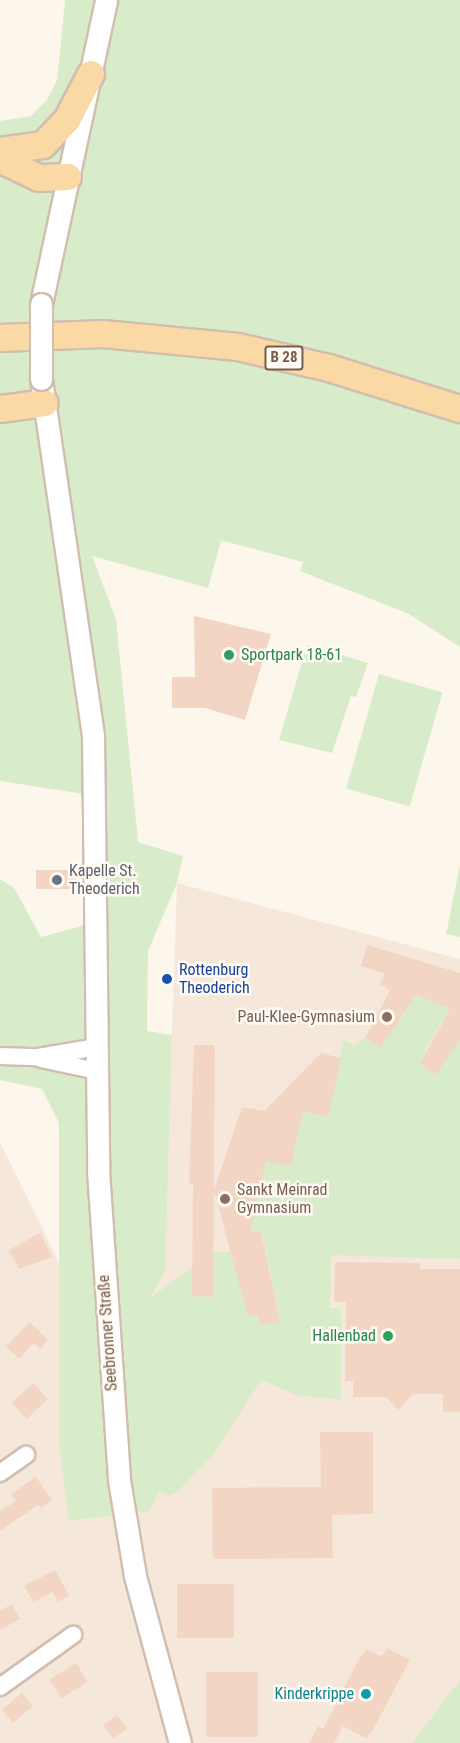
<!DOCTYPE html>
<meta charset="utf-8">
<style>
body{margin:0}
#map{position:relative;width:460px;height:1743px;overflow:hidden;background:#fdf6ec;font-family:"Roboto Condensed",sans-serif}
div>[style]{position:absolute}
.residential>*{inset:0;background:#f5e8da}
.green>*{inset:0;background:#d8ecc9;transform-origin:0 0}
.building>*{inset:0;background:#f3d5c3;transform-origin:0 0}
.roads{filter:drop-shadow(2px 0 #d1beb0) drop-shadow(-2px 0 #d1beb0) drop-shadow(0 2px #d1beb0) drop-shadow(0 -2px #d1beb0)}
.minor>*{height:16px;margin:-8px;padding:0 8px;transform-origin:8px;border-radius:8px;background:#fff}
.tertiary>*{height:21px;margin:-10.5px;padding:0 10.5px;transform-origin:10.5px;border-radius:10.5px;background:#fff}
.primary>*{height:26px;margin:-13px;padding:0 13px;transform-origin:13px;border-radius:13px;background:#fbd9a5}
.bridges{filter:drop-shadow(2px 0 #d1beb0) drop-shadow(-2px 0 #d1beb0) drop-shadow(0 2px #d1beb0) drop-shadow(0 -2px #d1beb0)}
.tertiary-bridge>*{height:21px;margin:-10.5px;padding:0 10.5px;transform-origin:10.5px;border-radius:10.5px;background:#fff}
.dots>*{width:16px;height:16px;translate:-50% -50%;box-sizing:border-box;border:3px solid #fffaf3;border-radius:50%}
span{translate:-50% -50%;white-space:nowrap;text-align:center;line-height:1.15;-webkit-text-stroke:5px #fffaf3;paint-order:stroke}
.shield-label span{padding:2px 4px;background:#fffaf3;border:2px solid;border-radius:4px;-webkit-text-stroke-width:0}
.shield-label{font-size:15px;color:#7a5c4d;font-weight:700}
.leisure-label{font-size:16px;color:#27864d}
.left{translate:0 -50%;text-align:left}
.right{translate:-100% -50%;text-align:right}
.worship-label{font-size:16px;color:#5b616d}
.transit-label{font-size:16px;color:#164399}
.education-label{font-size:16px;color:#785e54}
.street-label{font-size:16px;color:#7a5c4d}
.culture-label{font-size:16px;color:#0d838f}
</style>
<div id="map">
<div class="residential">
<div style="clip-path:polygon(177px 883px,460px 959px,460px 1743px,0 1743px,0 1142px,68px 1281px,164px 1272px)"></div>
</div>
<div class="green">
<div style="clip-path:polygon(65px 0,460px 0,460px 647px,409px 614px,300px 571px,303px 562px,216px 539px,221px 541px,208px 588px,92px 556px,116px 619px,138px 842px,183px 856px,177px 883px,148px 951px,147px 1031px,172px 1035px,165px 1272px,149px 1299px,213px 1252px,231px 1252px,249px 1316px,258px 1315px,260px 1326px,280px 1321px,262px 1231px,248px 1234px,267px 1158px,303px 1108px,328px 1116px,343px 1040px,355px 1045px,365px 1038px,381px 1048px,416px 995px,450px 1009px,424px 1051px,428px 1053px,421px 1064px,436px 1075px,460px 1039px,460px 1259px,331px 1255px,330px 1308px,341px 1308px,341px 1400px,297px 1395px,261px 1380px,214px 1454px,178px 1491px,169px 1496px,160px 1491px,149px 1511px,69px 1521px,59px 1443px,59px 1123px,42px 1089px,0 1080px,0 879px,14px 888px,41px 937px,85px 925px,84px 794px,0 781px,0 121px,31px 116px,47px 100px,57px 80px)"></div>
<div style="clip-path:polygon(307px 645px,368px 663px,356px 697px,351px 696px,332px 753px,279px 740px)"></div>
<div style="left:379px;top:674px;width:66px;height:119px;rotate:16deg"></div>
<div style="clip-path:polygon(460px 865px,460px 937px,446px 934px)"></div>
<div style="clip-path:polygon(460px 1680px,460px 1743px,412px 1743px)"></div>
</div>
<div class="building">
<div style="clip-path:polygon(194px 616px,271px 634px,245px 720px,205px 708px,172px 708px,172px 677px,195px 677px)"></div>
<div style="clip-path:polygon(36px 870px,72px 870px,77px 876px,77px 884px,72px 889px,36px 889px)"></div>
<div style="clip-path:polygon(367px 945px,460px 973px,460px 1039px,436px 1075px,420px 1064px,450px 1009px,416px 995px,381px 1048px,365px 1038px,390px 990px,380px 984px,385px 974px,361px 966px)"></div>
<div style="clip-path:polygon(194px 1045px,215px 1045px,213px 1297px,192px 1296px,193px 1184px,189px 1184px)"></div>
<div style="clip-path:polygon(321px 1053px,341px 1058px,328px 1117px,303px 1111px,291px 1166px,266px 1161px,250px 1233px,261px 1231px,280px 1322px,260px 1326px,258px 1315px,249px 1316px,244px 1302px,214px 1190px,242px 1107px,264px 1111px)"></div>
<div style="clip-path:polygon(40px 1233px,52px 1257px,19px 1269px,9px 1250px)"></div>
<div style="clip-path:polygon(335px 1262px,420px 1263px,420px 1269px,460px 1269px,460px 1412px,443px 1412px,443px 1394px,413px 1394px,398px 1410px,386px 1397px,353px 1397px,353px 1381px,345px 1381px,346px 1302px,334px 1302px)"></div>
<div style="clip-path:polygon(30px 1322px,48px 1340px,40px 1349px,34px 1343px,19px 1359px,6px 1346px)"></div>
<div style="left:33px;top:1383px;width:22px;height:29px;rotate:47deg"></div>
<div style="clip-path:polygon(320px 1432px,373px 1432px,373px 1514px,332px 1515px,333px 1558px,213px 1559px,212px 1488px,321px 1487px)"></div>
<div style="clip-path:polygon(36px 1477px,52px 1500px,41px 1508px,38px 1505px,0 1531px,0 1511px,16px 1501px,11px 1494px)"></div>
<div style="clip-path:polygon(55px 1570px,69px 1595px,58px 1602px,52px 1592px,34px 1602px,24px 1586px)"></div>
<div style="left:177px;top:1584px;width:57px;height:54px"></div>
<div style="clip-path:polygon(12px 1604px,20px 1619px,0 1630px,0 1611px)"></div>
<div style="clip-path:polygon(387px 1648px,410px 1660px,373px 1730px,366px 1738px,343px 1726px,334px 1743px,309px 1743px,318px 1726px,323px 1729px,359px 1659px,367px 1649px,382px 1657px)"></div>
<div style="left:76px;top:1663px;width:22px;height:31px;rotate:58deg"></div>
<div style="left:206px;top:1672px;width:52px;height:65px"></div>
<div style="left:22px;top:1693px;width:17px;height:26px;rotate:50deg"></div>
<div style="left:117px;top:1715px;width:17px;height:17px;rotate:54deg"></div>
</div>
<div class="roads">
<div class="minor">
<div style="left:0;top:1056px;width:38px;rotate:2deg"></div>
<div style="left:38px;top:1057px;width:60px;rotate:-9.6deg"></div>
<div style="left:41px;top:1059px;width:57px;rotate:12.1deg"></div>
<div style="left:0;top:1473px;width:32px;rotate:-35deg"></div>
<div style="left:0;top:1687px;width:90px;rotate:-35.5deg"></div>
</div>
<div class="tertiary">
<div style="left:41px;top:304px;width:311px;rotate:-77.9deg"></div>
<div style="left:41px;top:379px;width:360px;rotate:81.7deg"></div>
<div style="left:93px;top:735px;width:435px;rotate:89.3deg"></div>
<div style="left:98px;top:1170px;width:311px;rotate:86.1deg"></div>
<div style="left:119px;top:1480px;width:97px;rotate:80.5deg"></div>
<div style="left:135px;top:1576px;width:173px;rotate:74.9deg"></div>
</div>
<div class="primary">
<div style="left:0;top:151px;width:43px;rotate:-7.9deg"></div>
<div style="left:43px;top:145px;width:35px;rotate:-46deg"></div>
<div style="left:67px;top:120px;width:52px;rotate:-62.4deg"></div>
<div style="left:0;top:159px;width:43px;rotate:26deg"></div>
<div style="left:39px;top:178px;width:29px;rotate:-2deg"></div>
<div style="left:0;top:338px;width:103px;rotate:-2.2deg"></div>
<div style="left:103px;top:334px;width:136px;rotate:5.5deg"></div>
<div style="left:238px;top:347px;width:93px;rotate:13deg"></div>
<div style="left:329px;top:368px;width:137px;rotate:17.4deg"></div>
<div style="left:0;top:409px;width:45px;rotate:-7.6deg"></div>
</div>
</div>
<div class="bridges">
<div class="tertiary-bridge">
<div style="left:41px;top:304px;width:75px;rotate:90deg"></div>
</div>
</div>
<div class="dots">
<div style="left:229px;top:655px;background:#2e9e5b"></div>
<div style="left:57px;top:880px;background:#6b7280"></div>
<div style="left:167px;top:979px;background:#1a4fb4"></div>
<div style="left:387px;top:1017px;background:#8d6e63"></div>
<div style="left:225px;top:1199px;background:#8d6e63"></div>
<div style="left:388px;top:1336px;background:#2e9e5b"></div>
<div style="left:366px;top:1694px;background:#0f9aa8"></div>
</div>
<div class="shield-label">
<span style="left:284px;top:358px">B 28</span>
</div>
<div class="leisure-label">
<span class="left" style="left:241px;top:655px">Sportpark 18-61</span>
<span class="right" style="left:376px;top:1336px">Hallenbad</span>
</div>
<div class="worship-label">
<span class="left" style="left:69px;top:880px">Kapelle St.<br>Theoderich</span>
</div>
<div class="transit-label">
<span class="left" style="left:179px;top:979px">Rottenburg<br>Theoderich</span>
</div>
<div class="education-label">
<span class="right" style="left:375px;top:1017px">Paul-Klee-Gymnasium</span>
<span class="left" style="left:237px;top:1199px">Sankt Meinrad<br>Gymnasium</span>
</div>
<div class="street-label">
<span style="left:108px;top:1333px;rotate:-94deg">Seebronner Straße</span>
</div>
<div class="culture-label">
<span class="right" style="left:354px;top:1694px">Kinderkrippe</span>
</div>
</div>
